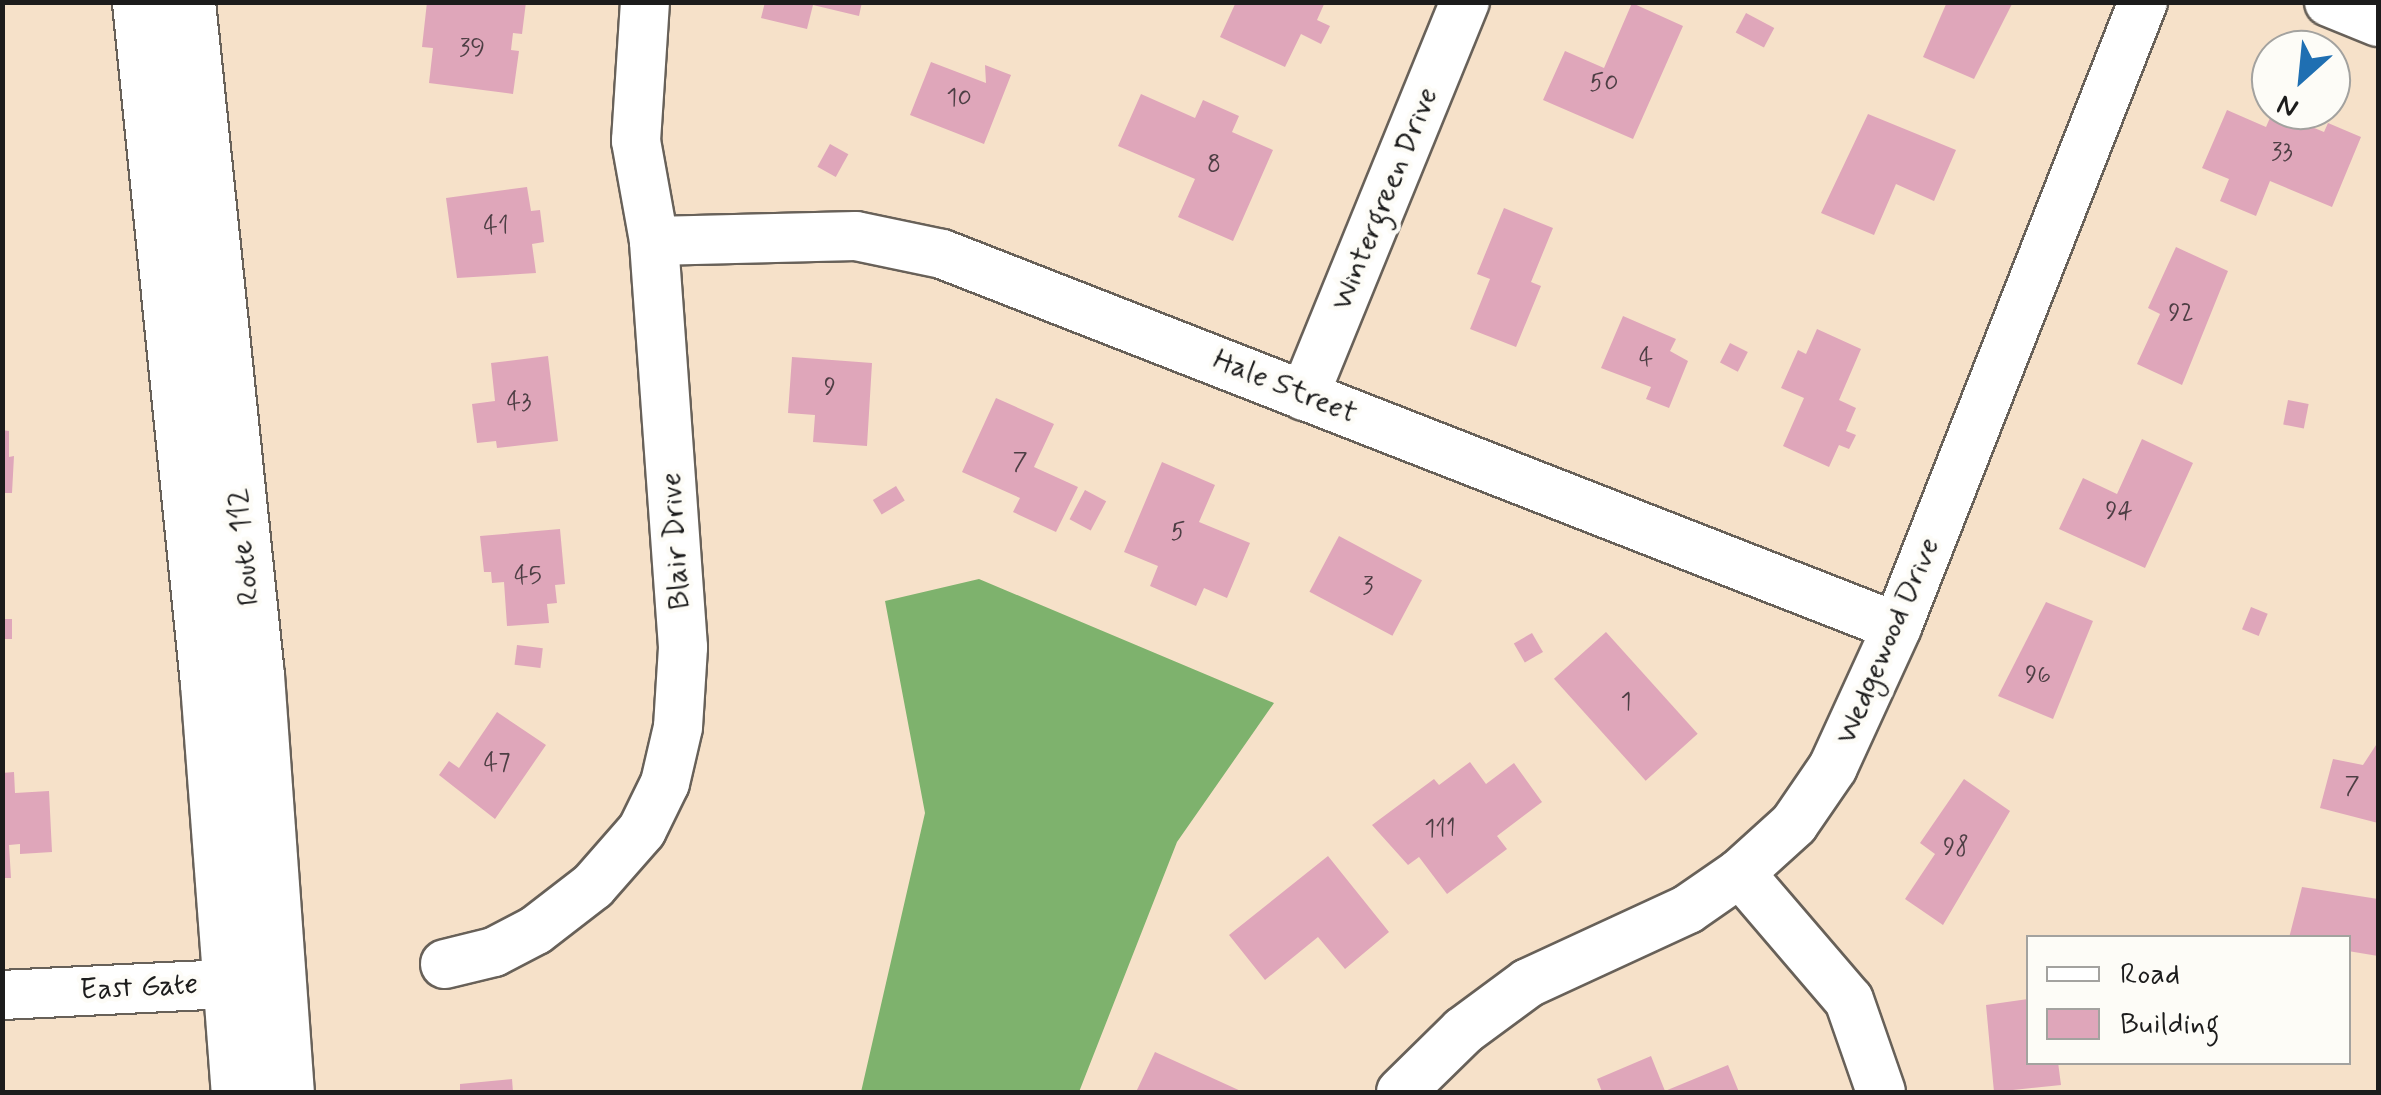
<!DOCTYPE html>
<style>
body{margin:0}
#map{position:relative;width:2381px;height:1095px;overflow:hidden;background:#f6e1c9;font-family:Mynerve,sans-serif}
div>[style]{position:absolute}
.forest>*{inset:0;background:#7eb26d}
.building>*{inset:0;background:#dfa6ba;transform-origin:0 0}
.roads{filter:drop-shadow(2px 0 #686159) drop-shadow(-2px 0 #686159) drop-shadow(0 2px #686159) drop-shadow(0 -2px #686159)}
.minor>*{height:48px;margin:-24px;padding:0 24px;transform-origin:24px;border-radius:24px;background:#fff}
.primary>*{height:55px;margin:-27.5px;padding:0 27.5px;transform-origin:27.5px;border-radius:27.5px;background:#fff}
span{translate:-50% -50%;white-space:nowrap;text-align:center;line-height:1.15;-webkit-text-stroke:9px #fdfcf7;paint-order:stroke}
.number-label{font-size:25px;color:#4d3e44}
.number-label span{-webkit-text-stroke-width:0}
.street-label{font-size:30px;color:#1c1c1c}
.frame{position:absolute;inset:0;border:5px solid #1c1c1c;pointer-events:none}
.legend{position:absolute;left:2026px;top:935px;width:325px;height:130px;box-sizing:border-box;background:#fdfcf7;border:2px solid #a3a29f;margin:0;padding:12px 18px;list-style:none;font-size:30px;color:#1c1c1c}
.legend li{display:flex;align-items:center;gap:20px;height:50px}
.legend b{width:50px;border:2px solid #a3a29f}
.north{position:absolute;left:2251px;top:30px;width:100px;height:100px;box-sizing:border-box;background:#fdfcf7;border:2px solid #a3a29f;border-radius:50%;rotate:207deg;font-size:28px;font-weight:700;line-height:40px;text-align:center;color:#1c1c1c}
.north::after{content:'';display:block;margin:auto;width:35px;height:45px;background:#1f6fb2;clip-path:polygon(50% 0,100% 100%,50% 72%,0 100%)}
</style>
<div id="map">
<div class="forest">
<div style="clip-path:polygon(979px 579px,1274px 703px,1177px 842px,1079px 1092px,861px 1092px,925px 813px,885px 601px)"></div>
</div>
<div class="building">
<div style="clip-path:polygon(427px 2px,526px 2px,522px 34px,513px 33px,511px 50px,519px 51px,513px 94px,429px 83px,433px 48px,422px 47px)"></div>
<div style="clip-path:polygon(765px 2px,862px 2px,859px 16px,813px 5px,807px 29px,761px 18px)"></div>
<div style="clip-path:polygon(1236px 2px,1325px 2px,1317px 20px,1330px 26px,1321px 44px,1301px 34px,1285px 67px,1220px 37px)"></div>
<div style="clip-path:polygon(1947px 2px,2013px 2px,1974px 79px,1923px 57px)"></div>
<div style="clip-path:polygon(1632px 3px,1683px 26px,1633px 139px,1543px 100px,1565px 51px,1604px 68px)"></div>
<div style="left:1746px;top:13px;width:32px;height:22px;rotate:28deg"></div>
<div style="clip-path:polygon(931px 62px,986px 83px,985px 65px,1011px 75px,984px 144px,910px 115px)"></div>
<div style="clip-path:polygon(1141px 94px,1195px 118px,1203px 100px,1239px 116px,1232px 132px,1273px 150px,1233px 241px,1178px 217px,1195px 179px,1118px 146px)"></div>
<div style="clip-path:polygon(2227px 110px,2266px 127px,2273px 111px,2324px 132px,2328px 123px,2361px 137px,2332px 207px,2270px 181px,2256px 216px,2220px 201px,2229px 179px,2202px 168px)"></div>
<div style="clip-path:polygon(1868px 114px,1956px 150px,1934px 201px,1896px 184px,1874px 235px,1821px 213px)"></div>
<div style="left:830px;top:144px;width:21px;height:26px;rotate:29deg"></div>
<div style="clip-path:polygon(527px 187px,531px 211px,540px 210px,544px 242px,532px 244px,536px 273px,457px 278px,446px 198px)"></div>
<div style="clip-path:polygon(1504px 208px,1553px 228px,1531px 282px,1541px 286px,1516px 347px,1470px 329px,1490px 279px,1477px 274px)"></div>
<div style="clip-path:polygon(2176px 247px,2228px 271px,2182px 385px,2137px 364px,2160px 314px,2148px 308px)"></div>
<div style="clip-path:polygon(1623px 316px,1676px 339px,1670px 351px,1688px 361px,1669px 408px,1646px 399px,1651px 387px,1601px 368px)"></div>
<div style="clip-path:polygon(1817px 329px,1861px 349px,1839px 400px,1856px 408px,1846px 431px,1856px 435px,1849px 449px,1839px 445px,1829px 467px,1783px 446px,1804px 398px,1781px 388px,1798px 350px,1806px 354px)"></div>
<div style="left:1730px;top:343px;width:20px;height:22px;rotate:27deg"></div>
<div style="clip-path:polygon(548px 356px,558px 441px,497px 448px,496px 441px,477px 443px,472px 404px,495px 401px,491px 363px)"></div>
<div style="clip-path:polygon(792px 357px,872px 363px,867px 446px,813px 442px,815px 415px,788px 413px)"></div>
<div style="clip-path:polygon(996px 398px,1054px 424px,1034px 467px,1078px 487px,1056px 532px,1013px 512px,1020px 498px,962px 472px)"></div>
<div style="left:2288px;top:400px;width:21px;height:25px;rotate:11deg"></div>
<div style="clip-path:polygon(2px 430px,9px 431px,9px 457px,14px 456px,12px 493px,2px 493px)"></div>
<div style="clip-path:polygon(2142px 439px,2193px 463px,2145px 568px,2059px 529px,2083px 478px,2117px 494px)"></div>
<div style="clip-path:polygon(1162px 462px,1215px 485px,1199px 522px,1250px 543px,1227px 598px,1204px 588px,1196px 606px,1150px 586px,1158px 566px,1124px 552px)"></div>
<div style="left:896px;top:486px;width:17px;height:27px;rotate:59deg"></div>
<div style="left:1085px;top:490px;width:24px;height:33px;rotate:28deg"></div>
<div style="clip-path:polygon(560px 529px,565px 584px,555px 585px,557px 603px,547px 604px,549px 623px,507px 626px,504px 582px,492px 583px,491px 572px,484px 572px,480px 536px)"></div>
<div style="left:1339px;top:536px;width:94px;height:63px;rotate:28deg"></div>
<div style="clip-path:polygon(2046px 602px,2093px 621px,2053px 719px,1998px 696px)"></div>
<div style="left:2251px;top:607px;width:18px;height:24px;rotate:22deg"></div>
<div style="left:2px;top:619px;width:10px;height:20px"></div>
<div style="left:1606px;top:632px;width:137px;height:70px;rotate:48deg"></div>
<div style="left:1532px;top:633px;width:22px;height:21px;rotate:60deg"></div>
<div style="left:517px;top:645px;width:26px;height:20px;rotate:7deg"></div>
<div style="clip-path:polygon(497px 712px,546px 745px,495px 819px,439px 775px,449px 761px,459px 768px)"></div>
<div style="clip-path:polygon(2378px 742px,2378px 823px,2320px 808px,2333px 759px,2363px 765px)"></div>
<div style="clip-path:polygon(1470px 762px,1486px 784px,1514px 763px,1542px 802px,1497px 836px,1507px 849px,1447px 894px,1419px 857px,1408px 865px,1372px 825px,1434px 779px,1439px 785px)"></div>
<div style="clip-path:polygon(14px 772px,15px 793px,49px 791px,52px 852px,20px 854px,20px 844px,9px 845px,11px 878px,2px 878px,2px 773px)"></div>
<div style="clip-path:polygon(1964px 779px,2010px 811px,1943px 925px,1905px 899px,1935px 854px,1920px 843px)"></div>
<div style="clip-path:polygon(1328px 856px,1389px 932px,1345px 969px,1318px 937px,1265px 980px,1229px 935px)"></div>
<div style="clip-path:polygon(2302px 887px,2378px 899px,2378px 956px,2348px 951px,2348px 938px,2289px 938px)"></div>
<div style="clip-path:polygon(2028px 999px,2028px 1062px,2058px 1062px,2061px 1085px,1994px 1092px,1986px 1005px)"></div>
<div style="clip-path:polygon(1155px 1052px,1243px 1092px,1136px 1092px)"></div>
<div style="clip-path:polygon(1651px 1056px,1665px 1091px,1728px 1065px,1739px 1092px,1602px 1092px,1597px 1079px)"></div>
<div style="clip-path:polygon(512px 1079px,513px 1092px,460px 1092px,460px 1084px)"></div>
</div>
<div class="roads">
<div class="minor">
<div style="left:2329px;top:2px;width:53px;rotate:22.2deg"></div>
<div style="left:654px;top:241px;width:202px;rotate:-1.4deg"></div>
<div style="left:856px;top:236px;width:88px;rotate:11.8deg"></div>
<div style="left:942px;top:254px;width:1025px;rotate:21.33deg"></div>
<div style="left:1304px;top:396px;width:426px;rotate:-67.8deg"></div>
<div style="left:1740px;top:873px;width:167px;rotate:49.4deg"></div>
<div style="left:1849px;top:1000px;width:97px;rotate:70.8deg"></div>
<div style="left:445px;top:964px;width:50px;rotate:-13.8deg"></div>
<div style="left:494px;top:952px;width:47px;rotate:-27.6deg"></div>
<div style="left:536px;top:930px;width:72px;rotate:-37.7deg"></div>
<div style="left:593px;top:886px;width:74px;rotate:-48.8deg"></div>
<div style="left:642px;top:830px;width:52px;rotate:-63.9deg"></div>
<div style="left:665px;top:783px;width:57px;rotate:-76.9deg"></div>
<div style="left:678px;top:727px;width:80px;rotate:-86.4deg"></div>
<div style="left:683px;top:647px;width:407px;rotate:-94.1deg"></div>
<div style="left:654px;top:241px;width:102px;rotate:-100.2deg"></div>
<div style="left:636px;top:141px;width:139px;rotate:-86.3deg"></div>
<div style="left:2px;top:995px;width:267px;rotate:-2.8deg"></div>
<div style="left:1401px;top:1092px;width:87px;rotate:-44.5deg"></div>
<div style="left:1463px;top:1031px;width:81px;rotate:-36.4deg"></div>
<div style="left:1528px;top:983px;width:176px;rotate:-24.8deg"></div>
<div style="left:1688px;top:909px;width:63px;rotate:-34.7deg"></div>
<div style="left:1740px;top:873px;width:73px;rotate:-42.2deg"></div>
<div style="left:1794px;top:824px;width:69px;rotate:-55.6deg"></div>
<div style="left:1833px;top:767px;width:154px;rotate:-65.4deg"></div>
<div style="left:1897px;top:627px;width:672px;rotate:-68.52deg"></div>
</div>
<div class="primary">
<div style="left:140px;top:2px;width:684px;rotate:84.3deg"></div>
<div style="left:208px;top:683px;width:410px;rotate:85.7deg"></div>
<div style="left:187px;top:2px;width:677px;rotate:84.15deg"></div>
<div style="left:256px;top:675px;width:418px;rotate:85.9deg"></div>
</div>
</div>
<div class="number-label">
<span style="left:472px;top:49px">39</span>
<span style="left:1604px;top:84px">50</span>
<span style="left:959px;top:99px">10</span>
<span style="left:2282px;top:153px">33</span>
<span style="left:1214px;top:165px">8</span>
<span style="left:496px;top:227px">41</span>
<span style="left:2181px;top:314px">92</span>
<span style="left:1646px;top:359px">4</span>
<span style="left:830px;top:388px">9</span>
<span style="left:519px;top:403px">43</span>
<span style="left:1020px;top:463px">7</span>
<span style="left:2119px;top:512px">94</span>
<span style="left:1178px;top:533px">5</span>
<span style="left:528px;top:577px">45</span>
<span style="left:1368px;top:587px">3</span>
<span style="left:2038px;top:676px">96</span>
<span style="left:1626px;top:703px">1</span>
<span style="left:497px;top:764px">47</span>
<span style="left:2352px;top:787px">7</span>
<span style="left:1440px;top:830px">111</span>
<span style="left:1956px;top:848px">98</span>
</div>
<div class="street-label">
<span style="left:1385px;top:199px;rotate:-68deg">Wintergreen Drive</span>
<span style="left:1285px;top:387px;rotate:22deg">Hale Street</span>
<span style="left:676px;top:541px;rotate:-94deg">Blair Drive</span>
<span style="left:244px;top:547px;rotate:-96deg">Route 112</span>
<span style="left:1888px;top:641px;rotate:-67deg">Wedgewood Drive</span>
<span style="left:139px;top:988px;rotate:-3deg">East Gate</span>
</div>
<div class="frame"></div>
<ul class="legend">
<li><b style="height:12px;background:#fff"></b>Road</li>
<li><b style="height:28px;background:#dfa6ba"></b>Building</li>
</ul>
<div class="north">N</div>
</div>
